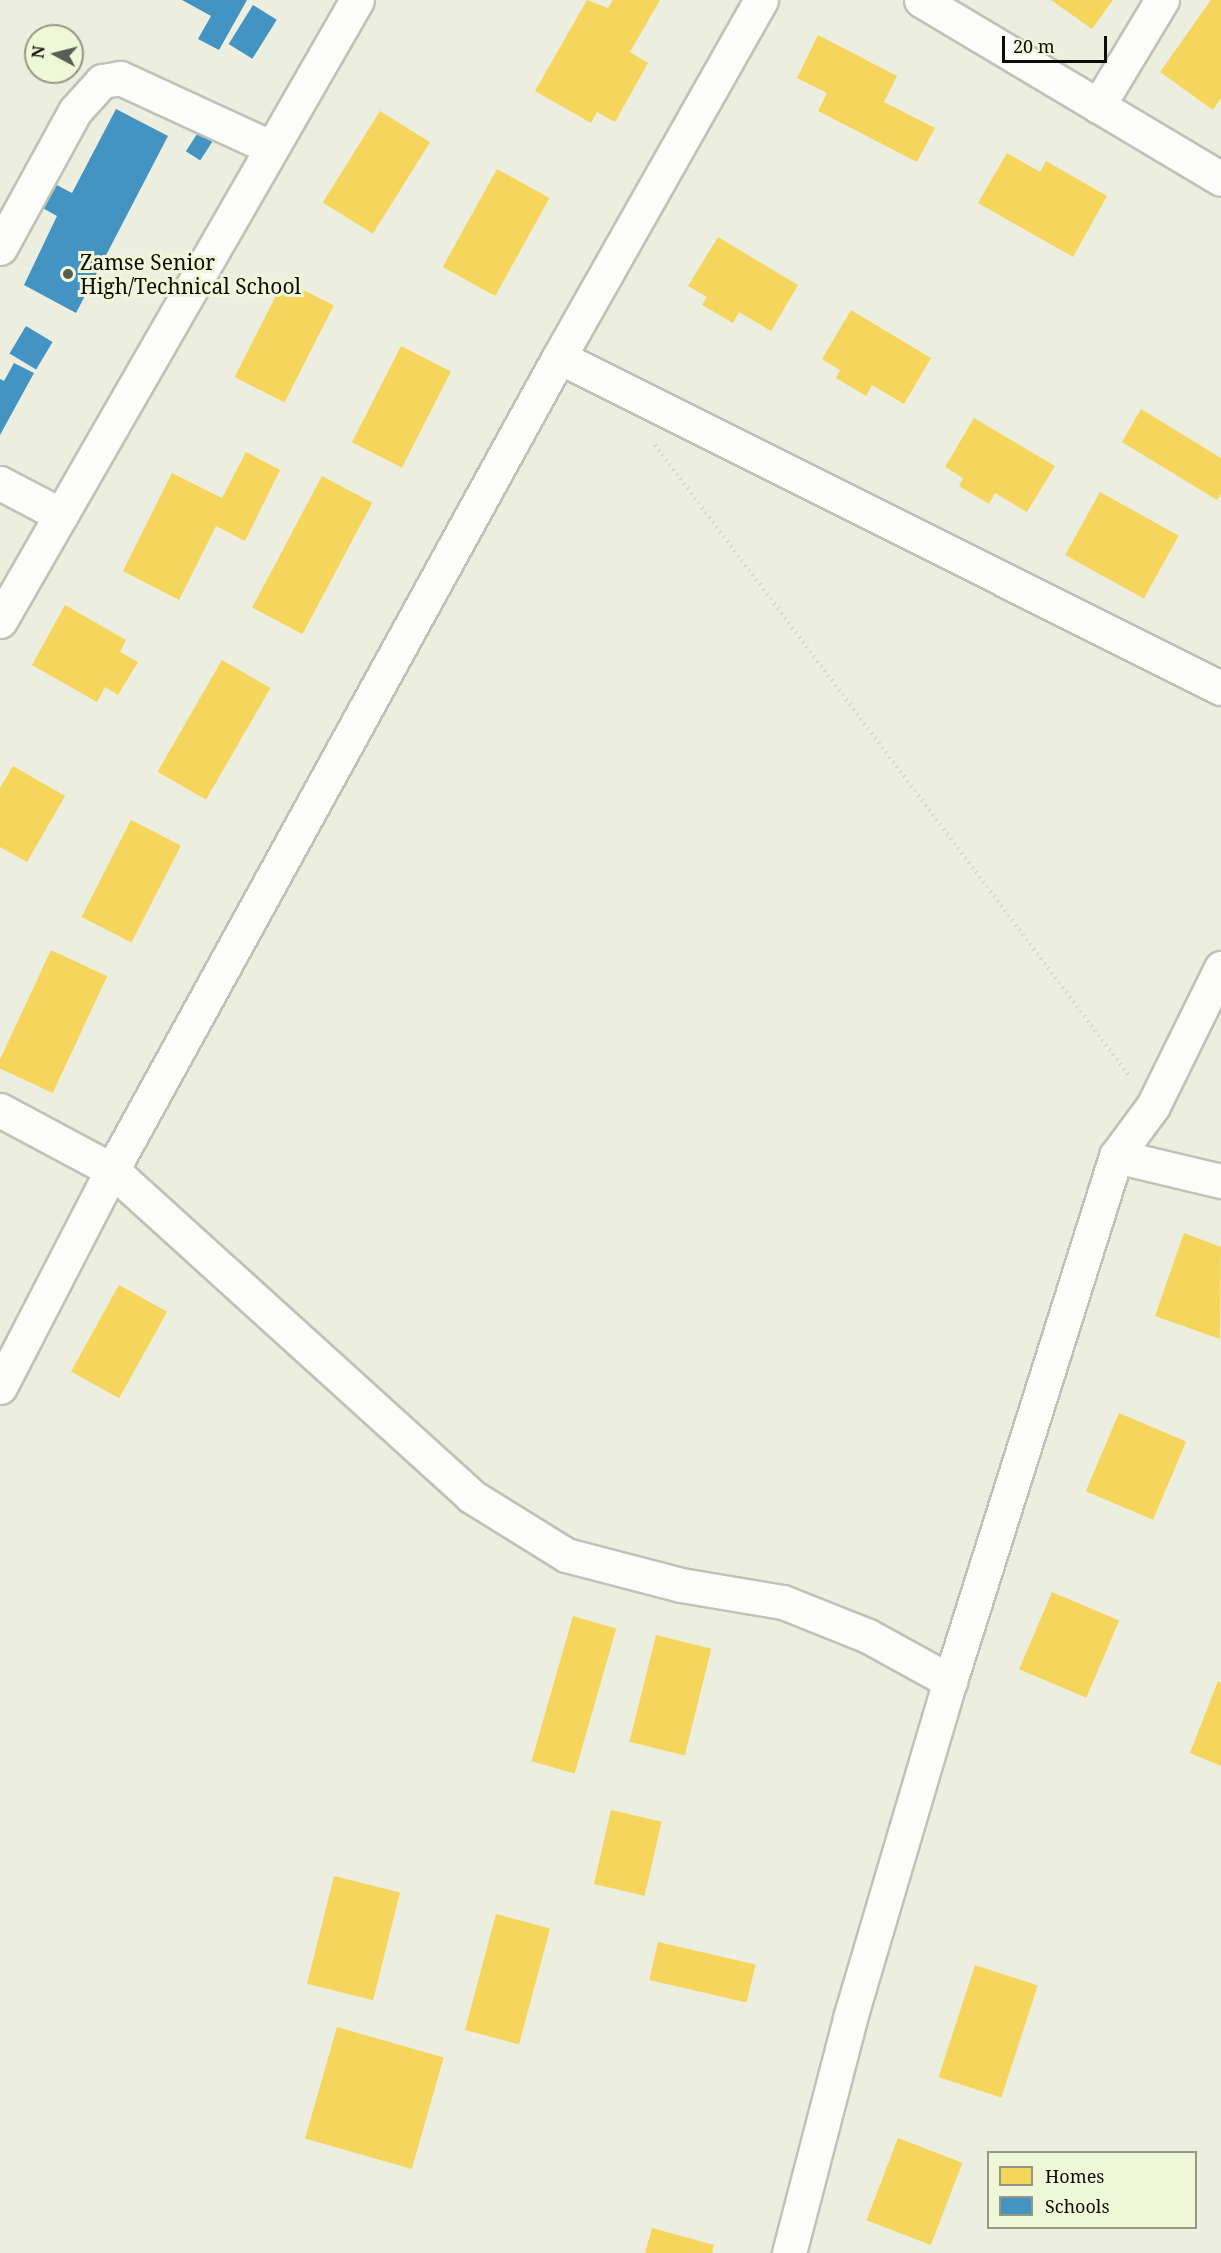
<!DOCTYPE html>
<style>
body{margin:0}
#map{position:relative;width:1221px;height:2253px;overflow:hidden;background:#ecefdf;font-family:"Noto Serif",serif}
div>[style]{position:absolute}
.homes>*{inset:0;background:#f6d55c;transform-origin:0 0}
.schools>*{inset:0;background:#4393c3;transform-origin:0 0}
.path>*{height:4px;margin-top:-2px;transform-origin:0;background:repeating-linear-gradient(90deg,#d3d5d0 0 1.5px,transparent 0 6px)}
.roads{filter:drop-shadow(2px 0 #bfc2b6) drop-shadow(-2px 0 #bfc2b6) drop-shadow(0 2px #bfc2b6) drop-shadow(0 -2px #bfc2b6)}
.minor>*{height:33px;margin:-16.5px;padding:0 16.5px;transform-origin:16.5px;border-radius:16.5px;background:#fcfdfa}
.dots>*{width:16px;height:16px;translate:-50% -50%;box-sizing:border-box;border:3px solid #f0f6d8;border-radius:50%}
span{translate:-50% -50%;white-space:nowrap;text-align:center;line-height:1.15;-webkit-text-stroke:6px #f0f6d8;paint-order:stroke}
.poi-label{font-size:21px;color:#0c0e05}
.left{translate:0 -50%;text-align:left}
.legend{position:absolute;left:987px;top:2151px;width:210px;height:78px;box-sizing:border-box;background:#f0f6d8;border:2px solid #959984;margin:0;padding:8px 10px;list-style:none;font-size:18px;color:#0c0e05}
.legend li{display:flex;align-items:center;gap:12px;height:30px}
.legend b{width:30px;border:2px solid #959984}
.north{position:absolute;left:24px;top:24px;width:60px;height:60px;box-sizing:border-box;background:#f0f6d8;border:2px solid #959984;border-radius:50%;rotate:277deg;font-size:16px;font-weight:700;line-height:24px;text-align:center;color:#0c0e05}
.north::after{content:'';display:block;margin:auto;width:21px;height:27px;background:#5a5d51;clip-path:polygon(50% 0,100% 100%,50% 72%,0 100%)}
.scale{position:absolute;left:1002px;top:36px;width:105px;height:27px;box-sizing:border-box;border:3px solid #0c0e05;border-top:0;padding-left:8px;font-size:18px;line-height:21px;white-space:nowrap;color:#0c0e05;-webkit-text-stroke:4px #f0f6d8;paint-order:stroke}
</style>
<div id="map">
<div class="homes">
<div style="clip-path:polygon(587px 0,608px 8px,613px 0,660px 0,630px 52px,648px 63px,615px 122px,597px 112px,591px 123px,535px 91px)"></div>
<div style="clip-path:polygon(1051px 0,1113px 0,1092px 29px)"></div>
<div style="clip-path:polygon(1211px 0,1221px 0,1221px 98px,1213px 110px,1160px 72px)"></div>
<div style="clip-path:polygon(818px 35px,897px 76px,884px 102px,935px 128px,917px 162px,818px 111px,827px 93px,797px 78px)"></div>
<div style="left:380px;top:111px;width:59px;height:108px;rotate:32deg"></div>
<div style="clip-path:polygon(1007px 153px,1040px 172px,1046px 161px,1107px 196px,1073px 257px,978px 203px)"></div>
<div style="left:497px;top:169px;width:60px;height:112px;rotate:29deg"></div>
<div style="clip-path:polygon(718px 237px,798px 285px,771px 331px,739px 312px,733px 323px,702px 305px,707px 297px,688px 286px)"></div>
<div style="left:284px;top:280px;width:56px;height:109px;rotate:27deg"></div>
<div style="clip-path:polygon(851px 310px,931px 358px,904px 404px,872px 385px,866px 396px,836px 378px,840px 370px,822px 359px)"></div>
<div style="left:401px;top:346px;width:56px;height:108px;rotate:27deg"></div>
<div style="clip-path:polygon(1141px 409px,1221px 458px,1221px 494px,1217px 500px,1122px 442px)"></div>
<div style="clip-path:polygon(974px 418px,1055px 466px,1027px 512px,995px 493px,989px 504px,959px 486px,963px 478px,945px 467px)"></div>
<div style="clip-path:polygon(246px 452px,280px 470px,245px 541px,216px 526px,179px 600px,123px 571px,172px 473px,222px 498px)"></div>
<div style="left:322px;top:476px;width:57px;height:149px;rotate:28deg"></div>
<div style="left:1100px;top:492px;width:90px;height:72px;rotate:29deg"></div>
<div style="clip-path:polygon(65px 605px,126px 640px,120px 652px,138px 662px,118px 695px,105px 687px,97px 702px,32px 665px)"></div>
<div style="left:222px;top:660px;width:56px;height:129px;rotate:30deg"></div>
<div style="clip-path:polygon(13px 766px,65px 796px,27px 862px,0 847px,0 788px)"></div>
<div style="left:131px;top:820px;width:56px;height:109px;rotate:27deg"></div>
<div style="left:51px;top:950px;width:62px;height:129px;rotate:25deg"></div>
<div style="clip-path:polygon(1184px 1233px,1221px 1247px,1220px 1339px,1155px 1316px)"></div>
<div style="left:119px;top:1285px;width:55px;height:99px;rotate:29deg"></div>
<div style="left:1119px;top:1413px;width:73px;height:85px;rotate:23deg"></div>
<div style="left:1052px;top:1592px;width:73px;height:84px;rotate:23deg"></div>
<div style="left:573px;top:1616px;width:45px;height:151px;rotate:16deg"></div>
<div style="left:656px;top:1635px;width:57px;height:110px;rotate:14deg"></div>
<div style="clip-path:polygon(1218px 1681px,1221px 1683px,1221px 1766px,1190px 1753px)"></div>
<div style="left:611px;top:1810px;width:52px;height:76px;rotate:13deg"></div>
<div style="left:334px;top:1876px;width:68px;height:111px;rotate:14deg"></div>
<div style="left:496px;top:1914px;width:56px;height:120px;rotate:15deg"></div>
<div style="left:658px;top:1942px;width:100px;height:39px;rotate:13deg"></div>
<div style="left:975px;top:1965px;width:66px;height:118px;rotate:18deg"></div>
<div style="left:337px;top:2027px;width:111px;height:116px;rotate:16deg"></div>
<div style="left:898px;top:2138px;width:69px;height:88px;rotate:21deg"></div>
<div style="clip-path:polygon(652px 2228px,714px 2245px,712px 2253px,645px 2253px)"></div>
</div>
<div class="schools">
<div style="clip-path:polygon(182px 0,247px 0,219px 50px,198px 39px,211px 16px)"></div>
<div style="left:253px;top:5px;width:28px;height:46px;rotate:32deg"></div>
<div style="clip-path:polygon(116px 109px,168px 136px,76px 313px,24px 285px,57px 216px,39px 206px,51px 182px,72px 193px)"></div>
<div style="left:199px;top:131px;width:17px;height:24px;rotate:33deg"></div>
<div style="left:26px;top:326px;width:31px;height:32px;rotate:31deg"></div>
<div style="clip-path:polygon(14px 363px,34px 373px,0 435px,0 379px,4px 381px)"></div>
</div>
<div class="path">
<div style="left:655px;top:445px;width:791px;rotate:53.07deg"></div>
</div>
<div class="roads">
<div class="minor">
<div style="left:921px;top:0;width:349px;rotate:30.8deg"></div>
<div style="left:1098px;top:106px;width:124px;rotate:-58.9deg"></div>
<div style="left:0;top:248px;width:156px;rotate:-61.3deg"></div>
<div style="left:75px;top:111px;width:40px;rotate:-48deg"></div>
<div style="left:102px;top:81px;width:18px;rotate:-9deg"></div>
<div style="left:120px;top:78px;width:167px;rotate:24.7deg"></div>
<div style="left:559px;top:357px;width:740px;rotate:26.57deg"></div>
<div style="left:0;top:483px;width:69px;rotate:27.7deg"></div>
<div style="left:0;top:621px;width:716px;rotate:-60.11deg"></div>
<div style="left:0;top:1110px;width:127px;rotate:28.2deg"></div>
<div style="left:112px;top:1170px;width:485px;rotate:42.2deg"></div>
<div style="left:471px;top:1496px;width:112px;rotate:31.8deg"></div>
<div style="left:566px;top:1555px;width:119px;rotate:14.6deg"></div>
<div style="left:681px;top:1585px;width:103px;rotate:9.5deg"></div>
<div style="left:783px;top:1602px;width:92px;rotate:21.8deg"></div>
<div style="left:868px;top:1636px;width:94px;rotate:28.8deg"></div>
<div style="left:1116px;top:1156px;width:108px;rotate:13.4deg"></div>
<div style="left:0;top:1387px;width:244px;rotate:-62.7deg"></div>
<div style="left:112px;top:1170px;width:928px;rotate:-61.2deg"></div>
<div style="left:559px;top:357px;width:410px;rotate:-60.5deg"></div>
<div style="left:789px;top:2253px;width:243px;rotate:-75.4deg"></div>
<div style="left:850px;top:2018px;width:352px;rotate:-73.5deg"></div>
<div style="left:950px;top:1681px;width:551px;rotate:-72.45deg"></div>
<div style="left:1116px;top:1156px;width:62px;rotate:-53.5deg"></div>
<div style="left:1153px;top:1106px;width:154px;rotate:-63.8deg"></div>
</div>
</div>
<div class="dots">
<div style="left:68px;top:274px;background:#5a5d51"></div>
</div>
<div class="poi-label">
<span class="left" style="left:80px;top:274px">Zamse Senior<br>High/Technical School</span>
</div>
<ul class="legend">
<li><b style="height:16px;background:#f6d55c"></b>Homes</li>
<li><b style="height:16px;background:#4393c3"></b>Schools</li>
</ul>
<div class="north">N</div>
<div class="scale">20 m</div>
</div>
